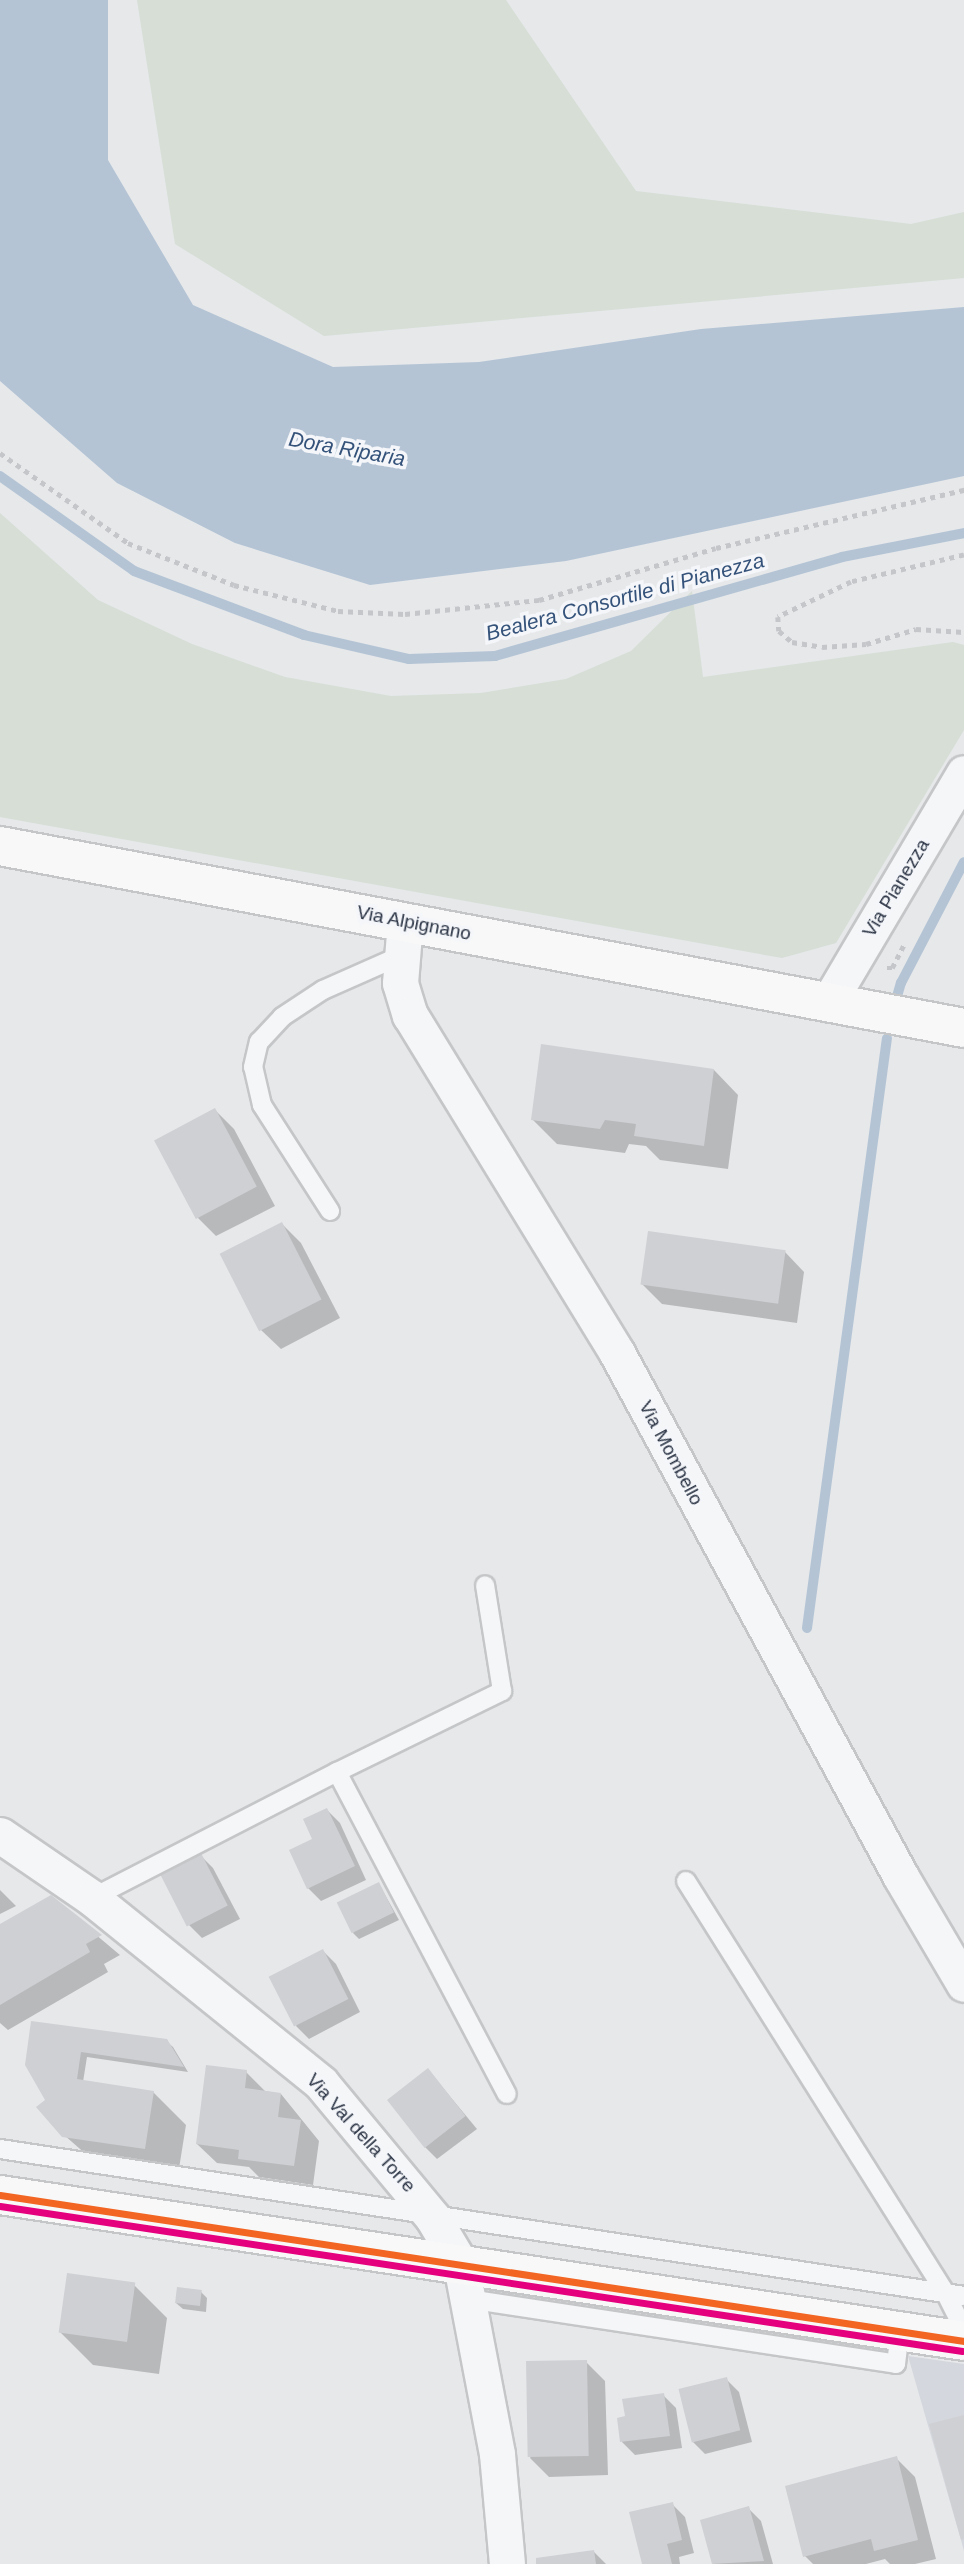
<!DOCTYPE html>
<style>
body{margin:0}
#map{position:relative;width:964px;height:2564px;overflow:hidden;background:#e6e8ea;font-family:Arial,sans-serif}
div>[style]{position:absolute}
.built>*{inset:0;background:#d4d7dd}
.green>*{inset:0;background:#d6ded6}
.water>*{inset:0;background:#b4c4d5}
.shadow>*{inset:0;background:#0003}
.stream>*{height:10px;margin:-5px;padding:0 5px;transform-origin:5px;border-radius:5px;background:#b4c4d5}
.building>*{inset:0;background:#ced0d3;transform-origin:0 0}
.path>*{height:4.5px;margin-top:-2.25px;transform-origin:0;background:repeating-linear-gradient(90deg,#c5c6ca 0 5px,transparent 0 10px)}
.roads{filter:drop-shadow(2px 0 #c4c6c8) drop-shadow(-2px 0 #c4c6c8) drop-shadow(0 2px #c4c6c8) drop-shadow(0 -2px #c4c6c8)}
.lane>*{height:18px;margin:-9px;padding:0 9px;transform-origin:9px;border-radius:9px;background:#f5f6f7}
.street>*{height:35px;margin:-17.5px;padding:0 17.5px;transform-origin:17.5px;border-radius:17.5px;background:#f5f6f7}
.secondary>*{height:38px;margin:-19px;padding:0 19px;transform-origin:19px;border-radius:19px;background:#f8f8f8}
.bus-1>*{height:7px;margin:-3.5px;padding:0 3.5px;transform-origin:3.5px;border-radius:3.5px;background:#f26522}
.bus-2>*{height:7px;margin:-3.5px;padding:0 3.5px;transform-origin:3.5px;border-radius:3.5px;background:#e5007d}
span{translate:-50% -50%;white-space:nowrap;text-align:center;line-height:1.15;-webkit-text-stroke:7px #f4f6f9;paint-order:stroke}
.street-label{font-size:19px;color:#2b3445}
.water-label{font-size:21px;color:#34527a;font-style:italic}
</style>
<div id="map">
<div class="built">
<div style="clip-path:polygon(908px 2356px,964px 2364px,964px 2551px,961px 2540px)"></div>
</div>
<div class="green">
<div style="clip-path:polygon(137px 0,506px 0,636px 191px,911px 224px,964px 212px,964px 278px,324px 336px,175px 244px)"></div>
<div style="clip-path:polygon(0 513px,98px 600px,192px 644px,285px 677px,391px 696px,481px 693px,566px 679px,631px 651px,692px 591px,703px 677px,953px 642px,964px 645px,964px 730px,836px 943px,782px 958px,0 817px)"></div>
</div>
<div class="water">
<div style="clip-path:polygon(0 0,108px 0,108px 160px,193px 305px,333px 367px,479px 362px,701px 329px,964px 307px,964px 476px,566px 561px,370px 585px,235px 543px,117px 483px,0 381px)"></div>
</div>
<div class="shadow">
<div style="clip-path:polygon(714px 1070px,738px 1095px,728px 1169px,660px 1160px,646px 1146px,629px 1144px,625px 1153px,557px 1144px,532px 1119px)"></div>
<div style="clip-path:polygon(215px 1110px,234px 1129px,275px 1206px,216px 1236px,197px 1217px)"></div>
<div style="clip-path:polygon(282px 1224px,301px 1243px,340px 1318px,281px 1349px,261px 1330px)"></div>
<div style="clip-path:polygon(785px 1252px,804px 1272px,797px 1323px,662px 1304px,642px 1284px)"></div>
<div style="clip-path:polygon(327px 1810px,340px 1823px,366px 1880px,321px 1901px,308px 1888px,315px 1840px)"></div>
<div style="clip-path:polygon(200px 1855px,213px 1868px,240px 1919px,202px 1938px,189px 1925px)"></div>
<div style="clip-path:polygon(379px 1884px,399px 1920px,359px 1939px,353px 1933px)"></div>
<div style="clip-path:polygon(0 1890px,16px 1906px,0 1914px)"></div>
<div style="clip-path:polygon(51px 1897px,120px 1955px,104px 1964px,108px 1972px,8px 2030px,0 2023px,0 1926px)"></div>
<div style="clip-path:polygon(323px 1951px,336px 1964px,360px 2012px,309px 2039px,296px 2026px)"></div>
<div style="clip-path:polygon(32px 2023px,166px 2041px,173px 2047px,188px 2072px,87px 2057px,83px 2082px,153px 2092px,186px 2125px,177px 2181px,103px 2169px,64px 2135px,47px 2100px)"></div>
<div style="clip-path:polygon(428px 2070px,477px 2129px,437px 2159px,424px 2146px)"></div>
<div style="clip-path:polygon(246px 2072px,265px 2091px,281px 2094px,319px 2141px,313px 2185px,259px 2177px,249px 2167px,217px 2163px,197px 2144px)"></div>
<div style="clip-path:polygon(134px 2285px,167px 2318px,159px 2374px,93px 2365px,60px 2332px)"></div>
<div style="clip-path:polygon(201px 2292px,207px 2298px,206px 2312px,183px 2309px,176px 2303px)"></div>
<div style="clip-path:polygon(586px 2362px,605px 2381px,608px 2475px,549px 2477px,530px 2458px)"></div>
<div style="clip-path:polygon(726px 2379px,739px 2392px,752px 2442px,705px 2454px,692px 2441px)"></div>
<div style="clip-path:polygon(663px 2395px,676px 2408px,682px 2448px,635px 2455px,622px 2442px,627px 2418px)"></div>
<div style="clip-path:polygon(896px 2458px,915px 2477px,936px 2559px,915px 2564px,890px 2564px,885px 2559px,866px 2564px,813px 2564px,805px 2556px)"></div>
<div style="clip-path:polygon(672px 2504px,685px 2517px,694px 2553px,679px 2557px,680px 2564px,644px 2564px)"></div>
<div style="clip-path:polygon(748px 2508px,761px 2521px,773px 2564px,714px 2564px,702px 2521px)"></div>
<div style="clip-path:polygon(594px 2552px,606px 2564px,538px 2564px)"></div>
</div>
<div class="stream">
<div style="left:0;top:476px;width:164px;rotate:35.3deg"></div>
<div style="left:134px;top:571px;width:182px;rotate:20.6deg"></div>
<div style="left:304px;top:635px;width:108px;rotate:12.9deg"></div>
<div style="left:409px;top:659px;width:86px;rotate:-2deg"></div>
<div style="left:495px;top:656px;width:361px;rotate:-15.9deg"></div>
<div style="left:842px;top:557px;width:124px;rotate:-11.1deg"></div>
<div style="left:896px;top:1000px;width:18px;rotate:-74deg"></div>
<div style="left:901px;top:983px;width:136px;rotate:-62.5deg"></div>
<div style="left:807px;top:1628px;width:595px;rotate:-82.28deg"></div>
</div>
<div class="building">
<div style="clip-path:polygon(541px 1044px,714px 1069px,704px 1146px,634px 1136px,636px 1124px,605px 1120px,600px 1129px,531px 1120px)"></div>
<div style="left:215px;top:1108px;width:89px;height:69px;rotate:62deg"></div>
<div style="left:282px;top:1222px;width:87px;height:70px;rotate:63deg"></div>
<div style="left:648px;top:1231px;width:139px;height:54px;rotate:8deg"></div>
<div style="clip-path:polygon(327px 1808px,355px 1866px,307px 1889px,289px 1850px,312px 1839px,303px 1819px)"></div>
<div style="left:201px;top:1853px;width:59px;height:46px;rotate:63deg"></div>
<div style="left:379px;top:1882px;width:34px;height:47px;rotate:64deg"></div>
<div style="clip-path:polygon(51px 1895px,102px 1935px,86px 1944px,90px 1952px,0 2005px,0 1924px)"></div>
<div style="left:323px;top:1949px;width:56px;height:61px;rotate:63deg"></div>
<div style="clip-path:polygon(31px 2021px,167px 2039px,184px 2067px,81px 2052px,77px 2079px,154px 2091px,145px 2149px,62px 2137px,36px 2107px,45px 2100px,25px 2065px)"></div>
<div style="clip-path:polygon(206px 2065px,247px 2070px,245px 2088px,281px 2093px,278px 2117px,301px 2120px,294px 2166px,238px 2159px,239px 2150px,196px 2144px)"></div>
<div style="left:428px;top:2068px;width:61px;height:52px;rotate:52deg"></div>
<div style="left:67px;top:2273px;width:69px;height:60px;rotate:8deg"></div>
<div style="left:177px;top:2287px;width:25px;height:16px;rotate:7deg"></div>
<div style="left:587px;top:2360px;width:96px;height:61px;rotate:89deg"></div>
<div style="left:727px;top:2377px;width:55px;height:50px;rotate:76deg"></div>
<div style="clip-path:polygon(664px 2393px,670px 2436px,620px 2442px,617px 2418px,625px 2416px,622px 2399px)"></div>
<div style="clip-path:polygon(964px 2415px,964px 2539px,961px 2540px,929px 2424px)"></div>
<div style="clip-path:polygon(897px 2456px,918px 2540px,874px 2551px,871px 2539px,803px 2557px,785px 2486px)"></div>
<div style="clip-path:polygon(673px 2502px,682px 2540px,667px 2544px,672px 2564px,642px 2564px,629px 2512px)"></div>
<div style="clip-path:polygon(749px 2506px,764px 2561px,712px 2564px,700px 2520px)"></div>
<div style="clip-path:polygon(594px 2550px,596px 2564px,536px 2564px,536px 2558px)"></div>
</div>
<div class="path">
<div style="left:0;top:453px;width:156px;rotate:35.1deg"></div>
<div style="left:128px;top:543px;width:114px;rotate:21.6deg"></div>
<div style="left:234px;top:585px;width:107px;rotate:14deg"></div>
<div style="left:338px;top:611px;width:67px;rotate:2.6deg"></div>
<div style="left:405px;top:614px;width:135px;rotate:-6deg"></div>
<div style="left:539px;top:600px;width:184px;rotate:-16.4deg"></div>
<div style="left:716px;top:548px;width:255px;rotate:-13.2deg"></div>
<div style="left:964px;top:555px;width:116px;rotate:166.6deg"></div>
<div style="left:851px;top:582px;width:81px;rotate:154.4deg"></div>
<div style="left:778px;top:617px;width:14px;rotate:86deg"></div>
<div style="left:779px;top:631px;width:17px;rotate:40deg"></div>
<div style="left:792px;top:642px;width:30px;rotate:9deg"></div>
<div style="left:822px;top:647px;width:44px;rotate:-3.9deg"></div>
<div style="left:866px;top:644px;width:52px;rotate:-16.7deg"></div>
<div style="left:916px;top:629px;width:48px;rotate:3.6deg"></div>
<div style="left:887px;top:968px;width:5px"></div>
<div style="left:892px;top:968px;width:25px;rotate:-63deg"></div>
</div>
<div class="roads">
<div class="lane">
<div style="left:330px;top:1211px;width:126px;rotate:-122.7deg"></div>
<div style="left:262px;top:1105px;width:39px;rotate:-103deg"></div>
<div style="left:253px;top:1067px;width:26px;rotate:-77deg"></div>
<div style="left:259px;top:1042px;width:34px;rotate:-47deg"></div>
<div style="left:282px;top:1017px;width:49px;rotate:-33.4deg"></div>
<div style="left:323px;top:990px;width:84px;rotate:-23.8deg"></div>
<div style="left:337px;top:1772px;width:184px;rotate:-26.1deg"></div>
<div style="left:502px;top:1691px;width:107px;rotate:-99.1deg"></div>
<div style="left:686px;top:1881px;width:488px;rotate:57.8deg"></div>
<div style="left:946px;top:2294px;width:40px;rotate:63.4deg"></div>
<div style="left:92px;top:1898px;width:276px;rotate:-27.2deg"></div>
<div style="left:337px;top:1772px;width:364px;rotate:62.2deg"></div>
<div style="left:0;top:2149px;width:975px;rotate:8.67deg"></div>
<div style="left:468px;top:2299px;width:433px;rotate:8.6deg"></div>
<div style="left:896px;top:2364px;width:33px;rotate:-83deg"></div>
</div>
<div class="street">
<div style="left:405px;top:921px;width:62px;rotate:94.6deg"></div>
<div style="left:400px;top:983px;width:34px;rotate:73deg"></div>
<div style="left:410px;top:1015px;width:396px;rotate:58.5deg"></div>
<div style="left:617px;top:1353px;width:596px;rotate:61.54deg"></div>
<div style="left:901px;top:1877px;width:124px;rotate:59.5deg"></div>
<div style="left:828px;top:1003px;width:267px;rotate:-59.4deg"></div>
<div style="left:0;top:1835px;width:112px;rotate:34.4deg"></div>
<div style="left:92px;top:1898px;width:294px;rotate:38.9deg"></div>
<div style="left:321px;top:2083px;width:175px;rotate:50.3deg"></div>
<div style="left:433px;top:2218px;width:55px;rotate:59.2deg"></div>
<div style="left:461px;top:2265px;width:192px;rotate:79.2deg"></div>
<div style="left:497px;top:2454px;width:110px;rotate:84.8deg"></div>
</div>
<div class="secondary">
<div style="left:0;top:846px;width:981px;rotate:10.69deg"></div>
<div style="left:0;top:2195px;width:975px;rotate:8.61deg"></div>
</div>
</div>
<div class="bus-1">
<div style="left:0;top:2195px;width:975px;rotate:8.61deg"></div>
</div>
<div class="bus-2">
<div style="left:0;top:2206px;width:973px;rotate:8.57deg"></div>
</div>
<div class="street-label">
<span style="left:896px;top:888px;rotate:-59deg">Via Pianezza</span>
<span style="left:414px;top:923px;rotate:11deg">Via Alpignano</span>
<span style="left:671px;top:1453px;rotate:62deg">Via Mombello</span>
<span style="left:361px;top:2133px;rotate:48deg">Via Val della Torre</span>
</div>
<div class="water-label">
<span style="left:347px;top:449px;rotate:10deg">Dora Riparia</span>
<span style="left:625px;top:597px;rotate:-15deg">Bealera Consortile di Pianezza</span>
</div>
</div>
